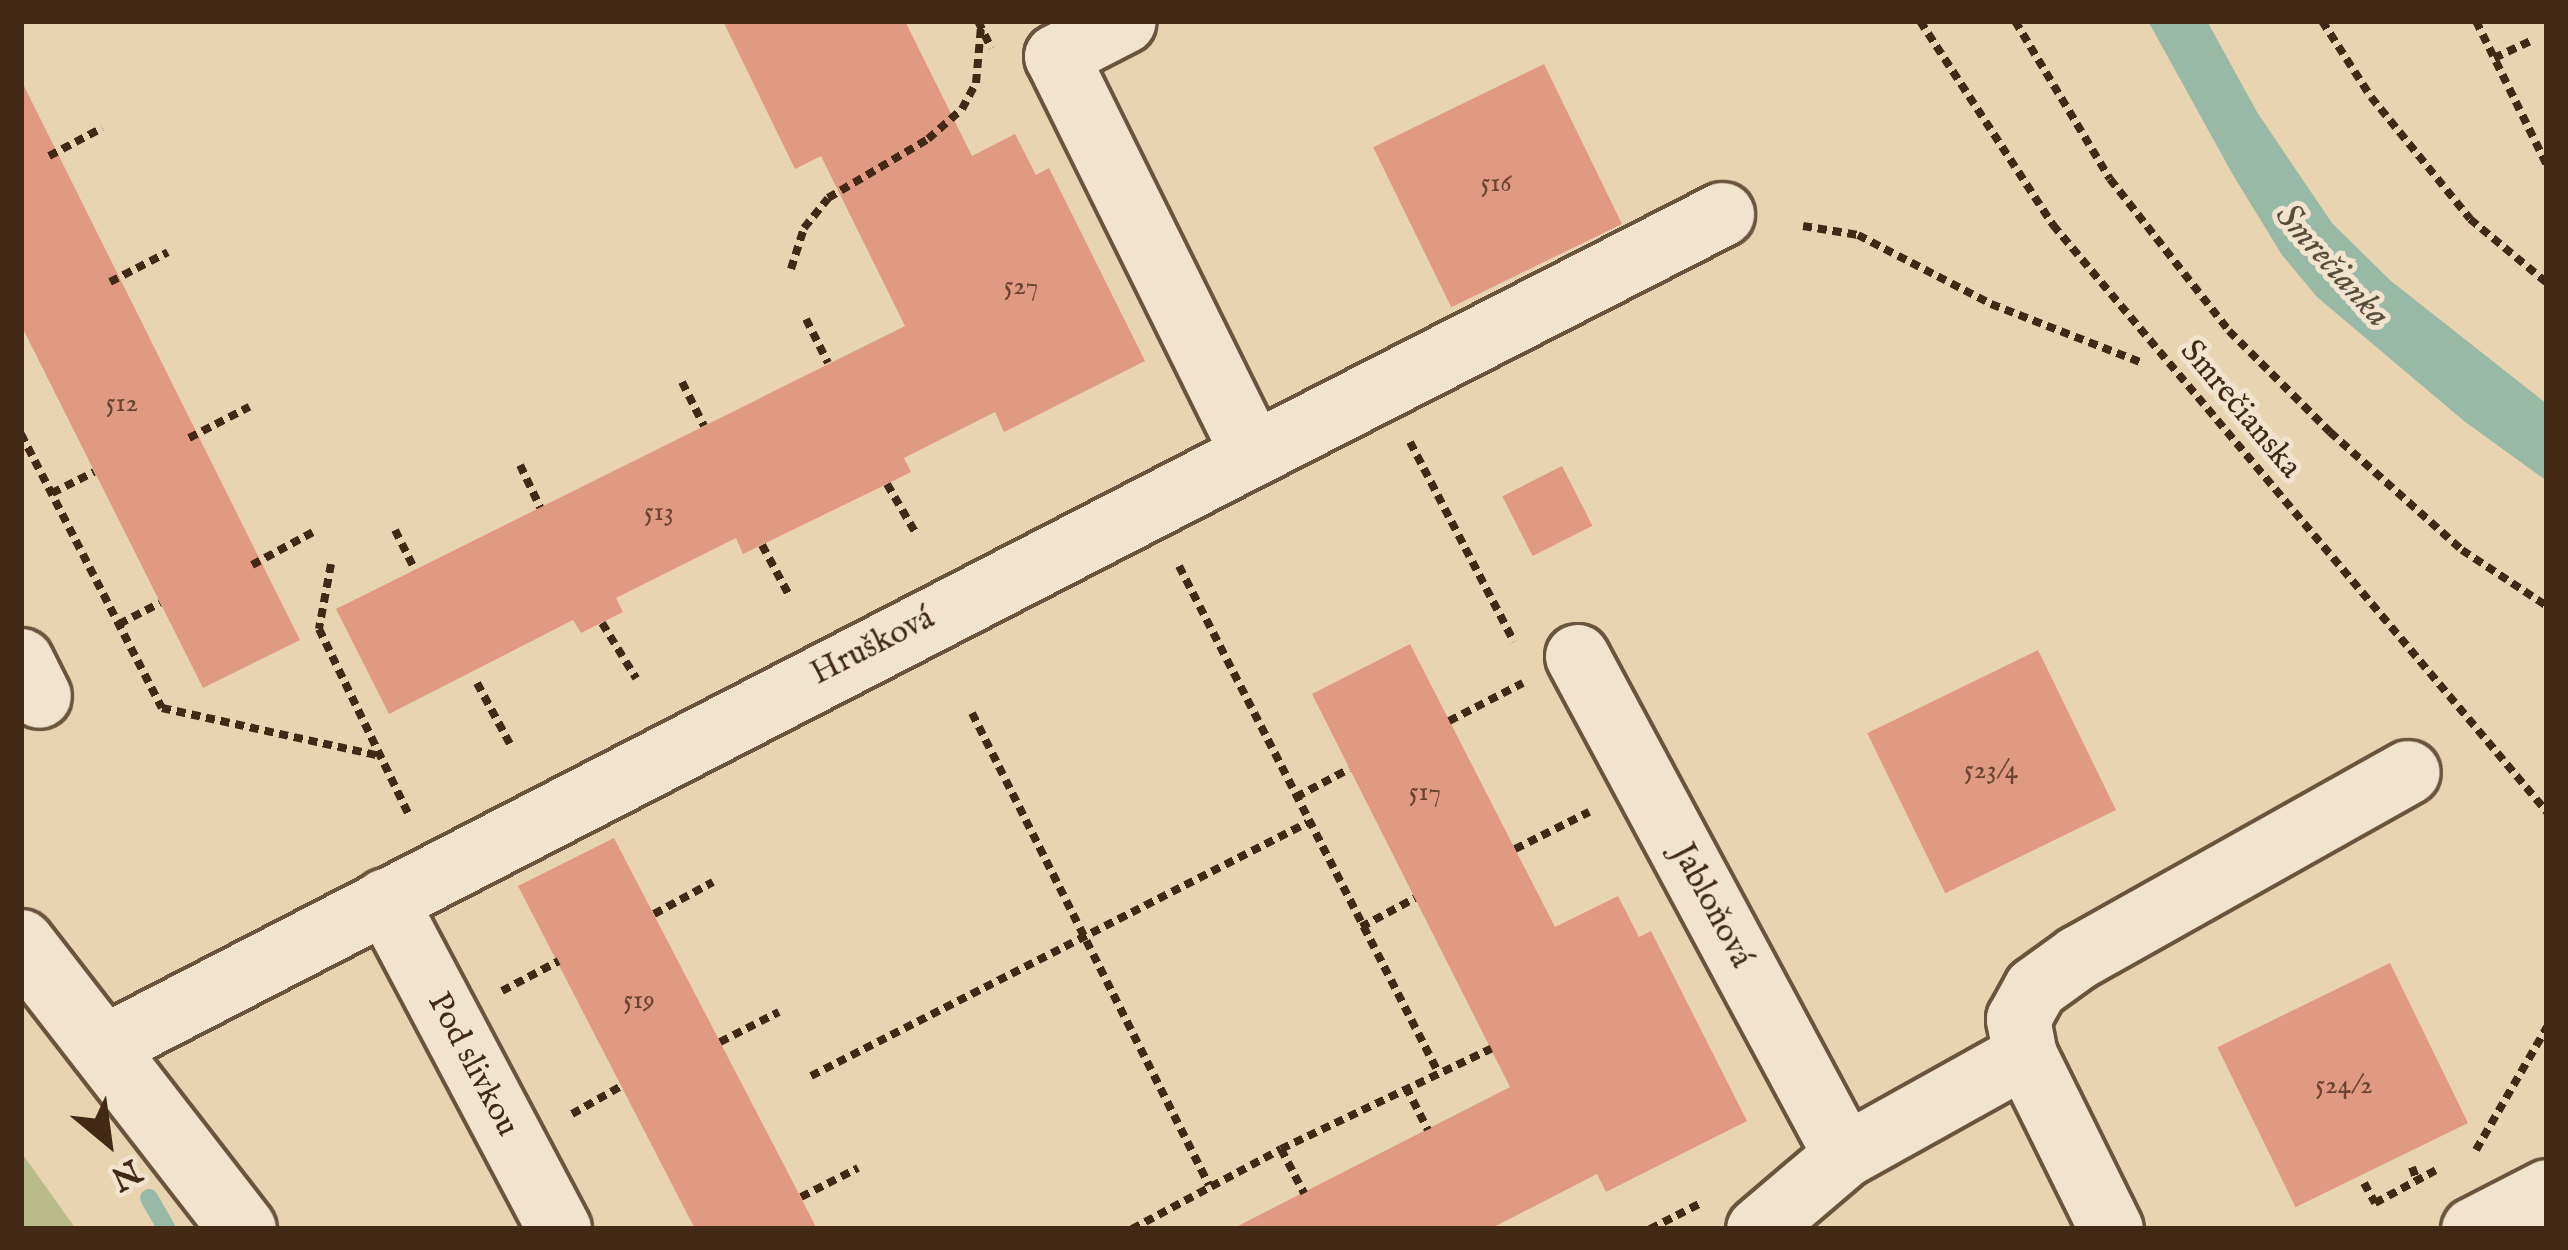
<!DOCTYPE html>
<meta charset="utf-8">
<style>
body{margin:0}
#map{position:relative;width:2568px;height:1250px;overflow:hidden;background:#e9d4b2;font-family:"IM FELL English",serif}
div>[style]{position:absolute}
.green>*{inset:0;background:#b9bc8a}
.water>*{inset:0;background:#99b9a7}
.stream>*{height:18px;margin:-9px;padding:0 9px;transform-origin:9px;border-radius:9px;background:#99b9a7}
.building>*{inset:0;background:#e19a82;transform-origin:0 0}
.path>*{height:8px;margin-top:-4px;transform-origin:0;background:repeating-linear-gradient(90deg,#412916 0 9px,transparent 0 15px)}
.roads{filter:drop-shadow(3px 0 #6b543d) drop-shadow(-3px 0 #6b543d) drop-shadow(0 3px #6b543d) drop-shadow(0 -3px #6b543d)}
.street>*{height:63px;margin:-31.5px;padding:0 31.5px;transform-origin:31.5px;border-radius:31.5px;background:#f1e3cd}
.secondary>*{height:66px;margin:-33px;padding:0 33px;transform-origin:33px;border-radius:33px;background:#f1e3cd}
span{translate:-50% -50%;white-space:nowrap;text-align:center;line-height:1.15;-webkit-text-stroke:10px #f1e3cd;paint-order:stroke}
.number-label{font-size:27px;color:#694531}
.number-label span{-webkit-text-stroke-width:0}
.street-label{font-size:33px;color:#412916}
.water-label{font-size:36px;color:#574d3a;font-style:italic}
.frame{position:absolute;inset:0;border:24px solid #412916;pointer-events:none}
.north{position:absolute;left:48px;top:1082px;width:120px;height:120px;-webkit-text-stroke:9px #f1e3cd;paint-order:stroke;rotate:151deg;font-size:33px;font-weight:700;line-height:48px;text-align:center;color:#412916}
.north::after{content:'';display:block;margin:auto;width:42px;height:54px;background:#412916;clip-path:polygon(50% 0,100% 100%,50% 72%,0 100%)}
</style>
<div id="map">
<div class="green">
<div style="clip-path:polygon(21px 1152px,76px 1229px,21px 1229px)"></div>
</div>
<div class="water">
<div style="clip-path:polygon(2148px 21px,2207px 21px,2257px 112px,2332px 223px,2391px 281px,2547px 404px,2547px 481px,2464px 421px,2317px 297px,2282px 255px,2233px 175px)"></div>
</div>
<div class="stream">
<div style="left:149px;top:1198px;width:36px;rotate:60deg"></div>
</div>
<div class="building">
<div style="clip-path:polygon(723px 21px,905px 21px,972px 156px,1015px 134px,1036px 175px,1049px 168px,1145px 361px,1004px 432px,995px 412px,904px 458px,911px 472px,887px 484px,743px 554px,736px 538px,616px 598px,623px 612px,581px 633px,573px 620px,389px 714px,336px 609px,905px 326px,821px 156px,795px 169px)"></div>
<div style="left:1544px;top:64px;width:178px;height:190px;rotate:64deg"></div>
<div style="clip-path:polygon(21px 80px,300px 640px,203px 688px,21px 325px)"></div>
<div style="left:1562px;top:466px;width:67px;height:67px;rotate:63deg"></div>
<div style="clip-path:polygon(1410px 644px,1555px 927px,1618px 896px,1639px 937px,1651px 931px,1747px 1121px,1606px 1192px,1597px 1174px,1490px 1229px,1232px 1229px,1510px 1087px,1312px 694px)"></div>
<div style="left:2038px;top:650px;width:178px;height:190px;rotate:64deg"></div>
<div style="clip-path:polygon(614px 838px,784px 1165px,817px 1229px,695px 1229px,518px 886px)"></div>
<div style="left:2390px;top:963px;width:178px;height:192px;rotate:64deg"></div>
</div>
<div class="path">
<div style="left:978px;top:21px;width:30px;rotate:64deg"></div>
<div style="left:1920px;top:21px;width:244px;rotate:56.9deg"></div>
<div style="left:2053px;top:225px;width:767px;rotate:49.92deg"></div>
<div style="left:2015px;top:21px;width:184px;rotate:59deg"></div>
<div style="left:2110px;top:179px;width:193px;rotate:51.9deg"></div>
<div style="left:2229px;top:331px;width:143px;rotate:45deg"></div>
<div style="left:2330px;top:432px;width:177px;rotate:41.8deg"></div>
<div style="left:2462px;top:550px;width:102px;rotate:33.4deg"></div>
<div style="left:2322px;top:21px;width:90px;rotate:57.2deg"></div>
<div style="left:2371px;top:97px;width:157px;rotate:50.9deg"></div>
<div style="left:2470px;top:219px;width:100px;rotate:39.7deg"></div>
<div style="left:2476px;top:21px;width:161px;rotate:63.8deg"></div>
<div style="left:2494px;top:58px;width:43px;rotate:-24.8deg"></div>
<div style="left:49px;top:156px;width:60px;rotate:-27.8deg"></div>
<div style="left:1803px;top:226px;width:56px;rotate:9.3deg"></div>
<div style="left:1858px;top:235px;width:150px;rotate:27.4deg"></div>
<div style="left:1991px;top:304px;width:162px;rotate:21.3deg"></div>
<div style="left:791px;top:269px;width:43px;rotate:-72.4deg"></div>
<div style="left:804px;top:228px;width:38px;rotate:-51deg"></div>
<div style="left:828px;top:198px;width:116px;rotate:-30.5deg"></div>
<div style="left:928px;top:139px;width:45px;rotate:-41.4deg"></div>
<div style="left:962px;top:109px;width:30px;rotate:-62deg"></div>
<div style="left:976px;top:83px;width:56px;rotate:-84.9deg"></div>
<div style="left:110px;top:282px;width:65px;rotate:-27.3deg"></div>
<div style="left:806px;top:319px;width:49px;rotate:63.4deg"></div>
<div style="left:682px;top:382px;width:49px;rotate:63.4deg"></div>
<div style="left:21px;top:434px;width:308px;rotate:62.8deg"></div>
<div style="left:162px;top:708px;width:223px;rotate:12.4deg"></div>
<div style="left:189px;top:438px;width:68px;rotate:-27.3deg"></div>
<div style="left:1410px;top:442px;width:225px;rotate:62.5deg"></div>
<div style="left:520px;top:465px;width:47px;rotate:64.5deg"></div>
<div style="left:887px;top:484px;width:56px;rotate:59.7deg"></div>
<div style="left:52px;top:493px;width:47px;rotate:-26.6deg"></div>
<div style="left:395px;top:530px;width:45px;rotate:63.4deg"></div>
<div style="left:762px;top:545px;width:59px;rotate:61.7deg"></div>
<div style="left:331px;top:564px;width:66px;rotate:100.5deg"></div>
<div style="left:319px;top:629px;width:209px;rotate:64.2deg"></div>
<div style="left:252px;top:565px;width:69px;rotate:-28.4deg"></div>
<div style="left:1179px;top:566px;width:568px;rotate:62.89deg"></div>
<div style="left:602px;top:623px;width:65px;rotate:58.3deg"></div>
<div style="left:119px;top:624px;width:46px;rotate:-27.1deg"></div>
<div style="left:477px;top:683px;width:69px;rotate:61.6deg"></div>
<div style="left:972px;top:713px;width:528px;rotate:63.34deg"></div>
<div style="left:1449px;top:721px;width:83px;rotate:-27.2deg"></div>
<div style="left:1296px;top:797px;width:60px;rotate:-27.8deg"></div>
<div style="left:1515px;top:849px;width:83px;rotate:-26.6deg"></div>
<div style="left:654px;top:914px;width:67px;rotate:-28.5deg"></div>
<div style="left:1361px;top:927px;width:61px;rotate:-28.2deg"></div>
<div style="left:502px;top:991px;width:64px;rotate:-27.8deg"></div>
<div style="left:720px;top:1042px;width:66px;rotate:-27deg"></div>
<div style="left:811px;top:1076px;width:557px;rotate:-27.03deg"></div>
<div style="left:1406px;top:1087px;width:48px;rotate:62.9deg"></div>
<div style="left:572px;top:1114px;width:59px;rotate:-29.6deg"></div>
<div style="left:1281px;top:1149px;width:50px;rotate:62.4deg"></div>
<div style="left:2476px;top:1150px;width:142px;rotate:-60deg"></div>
<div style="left:2412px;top:1167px;width:15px;rotate:70deg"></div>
<div style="left:2364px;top:1183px;width:23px;rotate:61deg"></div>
<div style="left:2375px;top:1203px;width:69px;rotate:-28.4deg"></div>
<div style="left:801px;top:1197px;width:64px;rotate:-27deg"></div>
<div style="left:1132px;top:1229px;width:169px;rotate:-28.2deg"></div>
<div style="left:1281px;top:1149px;width:233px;rotate:-25.5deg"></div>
<div style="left:1650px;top:1229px;width:57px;rotate:-27deg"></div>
</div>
<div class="roads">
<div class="street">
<div style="left:1253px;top:454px;width:527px;rotate:-27.1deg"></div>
<div style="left:1577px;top:656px;width:566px;rotate:61.76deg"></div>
<div style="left:21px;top:660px;width:40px;rotate:63.4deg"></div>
<div style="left:385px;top:900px;width:372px;rotate:62.1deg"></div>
<div style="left:101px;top:1048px;width:1296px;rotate:-27.28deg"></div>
<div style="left:1253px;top:454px;width:444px;rotate:-116.3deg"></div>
<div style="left:1056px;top:56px;width:76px;rotate:-27.2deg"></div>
<div style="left:1758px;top:1229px;width:114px;rotate:-40.4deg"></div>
<div style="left:1845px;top:1155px;width:206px;rotate:-29.1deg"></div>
<div style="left:2111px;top:1229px;width:194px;rotate:-116.3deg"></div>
<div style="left:2025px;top:1055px;width:37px;rotate:-101deg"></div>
<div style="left:2018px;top:1019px;width:35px;rotate:-61deg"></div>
<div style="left:2035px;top:988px;width:53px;rotate:-35.8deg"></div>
<div style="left:2078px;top:957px;width:378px;rotate:-29.3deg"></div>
<div style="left:2473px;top:1229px;width:83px;rotate:-27.2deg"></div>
</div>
<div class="secondary">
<div style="left:21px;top:943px;width:362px;rotate:52.2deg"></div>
</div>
</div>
<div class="number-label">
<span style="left:1496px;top:185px">516</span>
<span style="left:1021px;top:288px">527</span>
<span style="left:122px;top:405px">512</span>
<span style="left:659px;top:514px">513</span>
<span style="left:1991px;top:772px">523/4</span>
<span style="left:1425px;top:794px">517</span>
<span style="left:639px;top:1002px">519</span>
<span style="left:2344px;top:1087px">524/2</span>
</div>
<div class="street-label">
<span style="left:2240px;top:410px;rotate:50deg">Smrečianska</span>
<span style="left:873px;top:647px;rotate:-27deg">Hrušková</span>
<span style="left:1711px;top:906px;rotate:62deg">Jabloňová</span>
<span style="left:472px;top:1065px;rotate:62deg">Pod slivkou</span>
</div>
<div class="water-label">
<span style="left:2332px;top:266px;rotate:48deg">Smrečianka</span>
</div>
<div class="frame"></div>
<div class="north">N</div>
</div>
